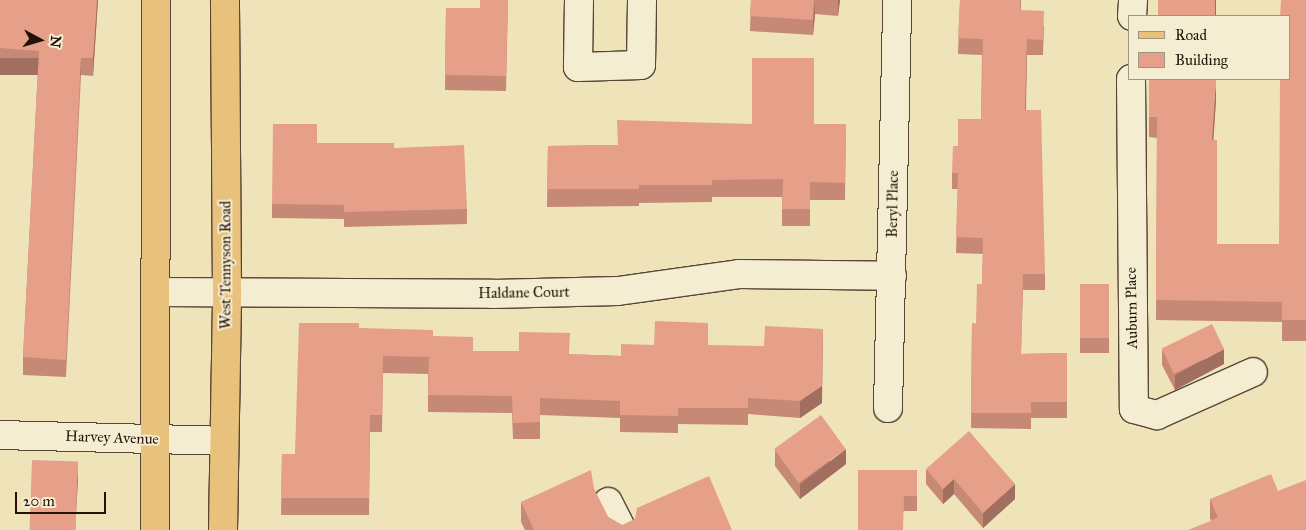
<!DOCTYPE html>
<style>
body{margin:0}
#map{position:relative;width:1306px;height:530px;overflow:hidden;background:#efe3ba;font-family:"IM FELL Great Primer",serif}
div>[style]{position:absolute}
.roads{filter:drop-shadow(1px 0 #574634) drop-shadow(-1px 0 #574634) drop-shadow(0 1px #574634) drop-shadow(0 -1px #574634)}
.minor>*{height:28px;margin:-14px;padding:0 14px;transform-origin:14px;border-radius:14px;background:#f5edd2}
.major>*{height:28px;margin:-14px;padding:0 14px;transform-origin:14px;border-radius:14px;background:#e8c27d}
.wall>*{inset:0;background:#c68975;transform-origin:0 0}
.shaded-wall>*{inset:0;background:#a16f5f;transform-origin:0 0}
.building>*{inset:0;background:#e69f88;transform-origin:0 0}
span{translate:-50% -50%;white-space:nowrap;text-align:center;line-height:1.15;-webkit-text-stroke:4px #f5edd2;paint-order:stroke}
.street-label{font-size:15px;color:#241108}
.legend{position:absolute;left:1128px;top:15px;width:162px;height:65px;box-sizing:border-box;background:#f5edd2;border:1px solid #a19581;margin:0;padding:6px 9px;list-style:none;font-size:15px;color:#241108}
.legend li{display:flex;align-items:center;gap:10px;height:25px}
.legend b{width:25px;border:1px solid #a19581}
.north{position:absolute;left:15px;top:15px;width:50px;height:50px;-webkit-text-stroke:4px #f5edd2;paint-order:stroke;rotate:96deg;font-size:14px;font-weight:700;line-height:20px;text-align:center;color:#241108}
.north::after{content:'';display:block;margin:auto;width:18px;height:22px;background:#241108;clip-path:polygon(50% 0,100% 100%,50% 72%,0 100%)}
.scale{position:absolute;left:15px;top:492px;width:91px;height:22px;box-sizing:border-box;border:2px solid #241108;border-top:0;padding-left:6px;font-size:15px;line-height:18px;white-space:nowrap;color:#241108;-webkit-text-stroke:4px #f5edd2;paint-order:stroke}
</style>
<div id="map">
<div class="roads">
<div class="minor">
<div style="left:579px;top:0;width:67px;rotate:90.9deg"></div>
<div style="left:578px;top:67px;width:63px;rotate:-1.8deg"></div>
<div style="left:641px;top:65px;width:65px;rotate:-89.1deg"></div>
<div style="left:1132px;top:16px;width:16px;rotate:-86deg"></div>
<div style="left:1131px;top:79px;width:330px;rotate:89.5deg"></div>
<div style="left:1134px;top:409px;width:24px;rotate:15deg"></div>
<div style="left:1157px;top:415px;width:105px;rotate:-24.1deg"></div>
<div style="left:156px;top:292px;width:337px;rotate:0.3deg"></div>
<div style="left:493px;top:294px;width:125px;rotate:-1.4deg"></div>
<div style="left:618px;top:291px;width:122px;rotate:-8deg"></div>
<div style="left:739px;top:274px;width:153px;rotate:0.7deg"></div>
<div style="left:888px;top:408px;width:408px;rotate:-88.7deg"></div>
<div style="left:0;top:435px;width:224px;rotate:1.5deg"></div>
<div style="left:608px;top:502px;width:31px;rotate:63deg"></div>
</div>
<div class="major">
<div style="left:155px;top:530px;width:530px;rotate:-89.89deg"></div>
<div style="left:223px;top:530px;width:238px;rotate:-89deg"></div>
<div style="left:227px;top:292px;width:292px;rotate:-90.4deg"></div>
</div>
</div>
<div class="wall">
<div style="clip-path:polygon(0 0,98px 0,93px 76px,81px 75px,66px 377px,23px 375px,23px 357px,38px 69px,0 66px)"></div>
<div style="clip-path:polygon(480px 0,508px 0,506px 91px,445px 90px,446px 8px,480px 8px)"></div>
<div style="clip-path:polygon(751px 0,840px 0,838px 16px,815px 14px,813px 35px,750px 31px)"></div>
<div style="clip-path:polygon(960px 0,1021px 0,1021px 10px,1044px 26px,1043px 55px,1027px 55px,1026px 110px,1045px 274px,1045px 290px,1023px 290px,1021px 354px,1067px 353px,1067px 418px,1031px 418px,1031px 429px,971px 428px,972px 323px,976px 324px,982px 284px,983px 254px,956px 253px,958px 189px,952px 189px,952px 173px,958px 146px,981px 119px,982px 55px,958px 54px)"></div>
<div style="clip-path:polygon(1306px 0,1306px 341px,1282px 341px,1282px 322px,1156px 320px,1157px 138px,1149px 137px,1149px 79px,1216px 100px,1213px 140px,1217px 244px,1279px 244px)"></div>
<div style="clip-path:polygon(752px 124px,846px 124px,845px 200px,810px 200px,810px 226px,782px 226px,782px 197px,712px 197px,712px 202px,639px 203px,639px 206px,547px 207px,548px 146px,618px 145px)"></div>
<div style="clip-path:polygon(317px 143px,394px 148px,467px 209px,467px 224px,344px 227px,344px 219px,272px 218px,272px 204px)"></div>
<div style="left:1080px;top:284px;width:29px;height:69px"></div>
<div style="clip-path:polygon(359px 328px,433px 336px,473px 351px,621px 356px,708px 345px,822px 403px,800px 418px,748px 414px,748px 425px,678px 424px,678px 433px,620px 432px,620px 418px,540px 415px,540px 439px,513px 439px,512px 413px,428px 412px,428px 374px,383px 373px,382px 432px,370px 432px,369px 515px,281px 515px,282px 454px,295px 454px)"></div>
<div style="clip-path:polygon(1162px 350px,1224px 364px,1175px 390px,1162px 365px)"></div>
<div style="clip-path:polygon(775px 451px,846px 464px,800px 499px,775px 466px)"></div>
<div style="clip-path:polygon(926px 469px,1015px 499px,983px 528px,954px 494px,943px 504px,926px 484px)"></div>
<div style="clip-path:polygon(917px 470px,917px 511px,904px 511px,858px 530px)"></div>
<div style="clip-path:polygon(594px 489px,608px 517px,622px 525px,732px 530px,525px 530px,521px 522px,521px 502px)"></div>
<div style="clip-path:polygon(1278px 491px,1211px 521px,1210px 518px,1210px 499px)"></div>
</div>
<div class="shaded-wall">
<div style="clip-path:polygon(97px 0,98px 0,93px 76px,93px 58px)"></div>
<div style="clip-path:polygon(814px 0,815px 14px,813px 35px,813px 20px)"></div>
<div style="clip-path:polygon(838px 0,840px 0,838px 16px)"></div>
<div style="left:1215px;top:0;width:1px;height:16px"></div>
<div style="clip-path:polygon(1027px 39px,1027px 55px,1025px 126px,1025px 110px)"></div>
<div style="left:81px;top:58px;width:17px;height:302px;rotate:90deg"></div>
<div style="clip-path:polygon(1216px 79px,1216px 100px,1212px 161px,1212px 140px)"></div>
<div style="clip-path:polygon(823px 329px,822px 403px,800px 418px,800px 401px)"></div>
<div style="clip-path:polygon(1224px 349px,1224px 364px,1175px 390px,1175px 375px)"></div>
<div style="clip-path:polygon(846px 449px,846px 464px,800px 499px,800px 484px)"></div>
<div style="clip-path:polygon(78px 462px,78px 482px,75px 530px,74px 530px)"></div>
<div style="clip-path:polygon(954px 479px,954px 494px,943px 504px,943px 489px)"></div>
<div style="clip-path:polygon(1015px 484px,1015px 499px,983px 528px,983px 513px)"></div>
</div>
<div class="building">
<div style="clip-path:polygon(0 0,97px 0,93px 58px,81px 58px,66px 360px,23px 357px,39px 51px,0 48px)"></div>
<div style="clip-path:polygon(480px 0,508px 0,506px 76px,445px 75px,446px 8px,480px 8px)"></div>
<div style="clip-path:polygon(751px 0,814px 0,813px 20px,750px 16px)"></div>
<div style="clip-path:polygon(960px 0,1020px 0,1020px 10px,1044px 11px,1043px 40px,1027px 39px,1025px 110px,1041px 110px,1045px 274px,1023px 274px,1021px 354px,1067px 353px,1067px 402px,1031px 402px,1031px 413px,971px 413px,972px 323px,976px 324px,977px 284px,982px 284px,983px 238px,956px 237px,958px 173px,952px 173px,953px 146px,958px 146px,958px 119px,981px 119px,983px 39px,958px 38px)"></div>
<div style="left:1158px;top:0;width:57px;height:16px"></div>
<div style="clip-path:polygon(1281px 0,1306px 0,1306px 320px,1282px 320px,1282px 302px,1156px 300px,1157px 117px,1149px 117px,1149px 79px,1216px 79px,1212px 140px,1217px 140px,1217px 244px,1279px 244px,1280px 79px,1290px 79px,1290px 16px,1280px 16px)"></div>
<div style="clip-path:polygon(752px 58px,814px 58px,814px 124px,846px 124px,845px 183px,810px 182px,810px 209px,782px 209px,783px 179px,712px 180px,712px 185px,639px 185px,639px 189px,547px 189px,548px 146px,618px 145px,617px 120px,752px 124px)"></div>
<div style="clip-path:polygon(273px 124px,317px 124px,317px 143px,394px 143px,394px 148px,464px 145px,467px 209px,344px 212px,344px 205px,272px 204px)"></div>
<div style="left:1080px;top:284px;width:29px;height:54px"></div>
<div style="clip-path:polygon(655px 321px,708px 323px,708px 345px,764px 346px,765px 326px,823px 329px,822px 386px,800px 401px,748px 398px,748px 408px,678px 408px,678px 416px,620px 415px,620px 401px,540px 398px,540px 422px,513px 423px,512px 396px,428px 395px,429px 357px,383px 356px,382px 415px,370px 415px,369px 498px,281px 498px,282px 454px,295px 454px,299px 323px,359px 323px,359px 328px,433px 330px,433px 336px,473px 337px,473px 351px,519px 351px,519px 332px,570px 333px,569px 354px,621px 356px,621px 344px,654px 345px)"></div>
<div style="left:1212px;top:324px;width:28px;height:56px;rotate:64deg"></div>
<div style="left:821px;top:415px;width:42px;height:58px;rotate:54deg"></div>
<div style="clip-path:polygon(969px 431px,1015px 484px,983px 513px,954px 479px,943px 489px,926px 469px)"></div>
<div style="left:32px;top:460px;width:46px;height:70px;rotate:2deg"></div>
<div style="clip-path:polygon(591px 470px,594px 489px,608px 517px,622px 525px,635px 519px,637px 508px,709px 476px,732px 530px,534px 530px,521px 502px)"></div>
<div style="clip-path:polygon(858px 470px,917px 470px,917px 496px,904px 496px,903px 530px,858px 530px)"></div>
<div style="clip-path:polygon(1271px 474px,1278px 491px,1306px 480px,1306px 530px,1188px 530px,1218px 518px,1210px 499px)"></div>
</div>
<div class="street-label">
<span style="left:893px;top:204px;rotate:-89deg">Beryl Place</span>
<span style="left:226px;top:265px;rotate:-90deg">West Tennyson Road</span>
<span style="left:524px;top:293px;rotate:-1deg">Haldane Court</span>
<span style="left:1132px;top:308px;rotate:-91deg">Auburn Place</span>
<span style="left:112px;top:438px;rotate:2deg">Harvey Avenue</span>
</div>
<ul class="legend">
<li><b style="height:6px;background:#e8c27d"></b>Road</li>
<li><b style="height:14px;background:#e69f88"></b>Building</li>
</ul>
<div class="north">N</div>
<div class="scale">20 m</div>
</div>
